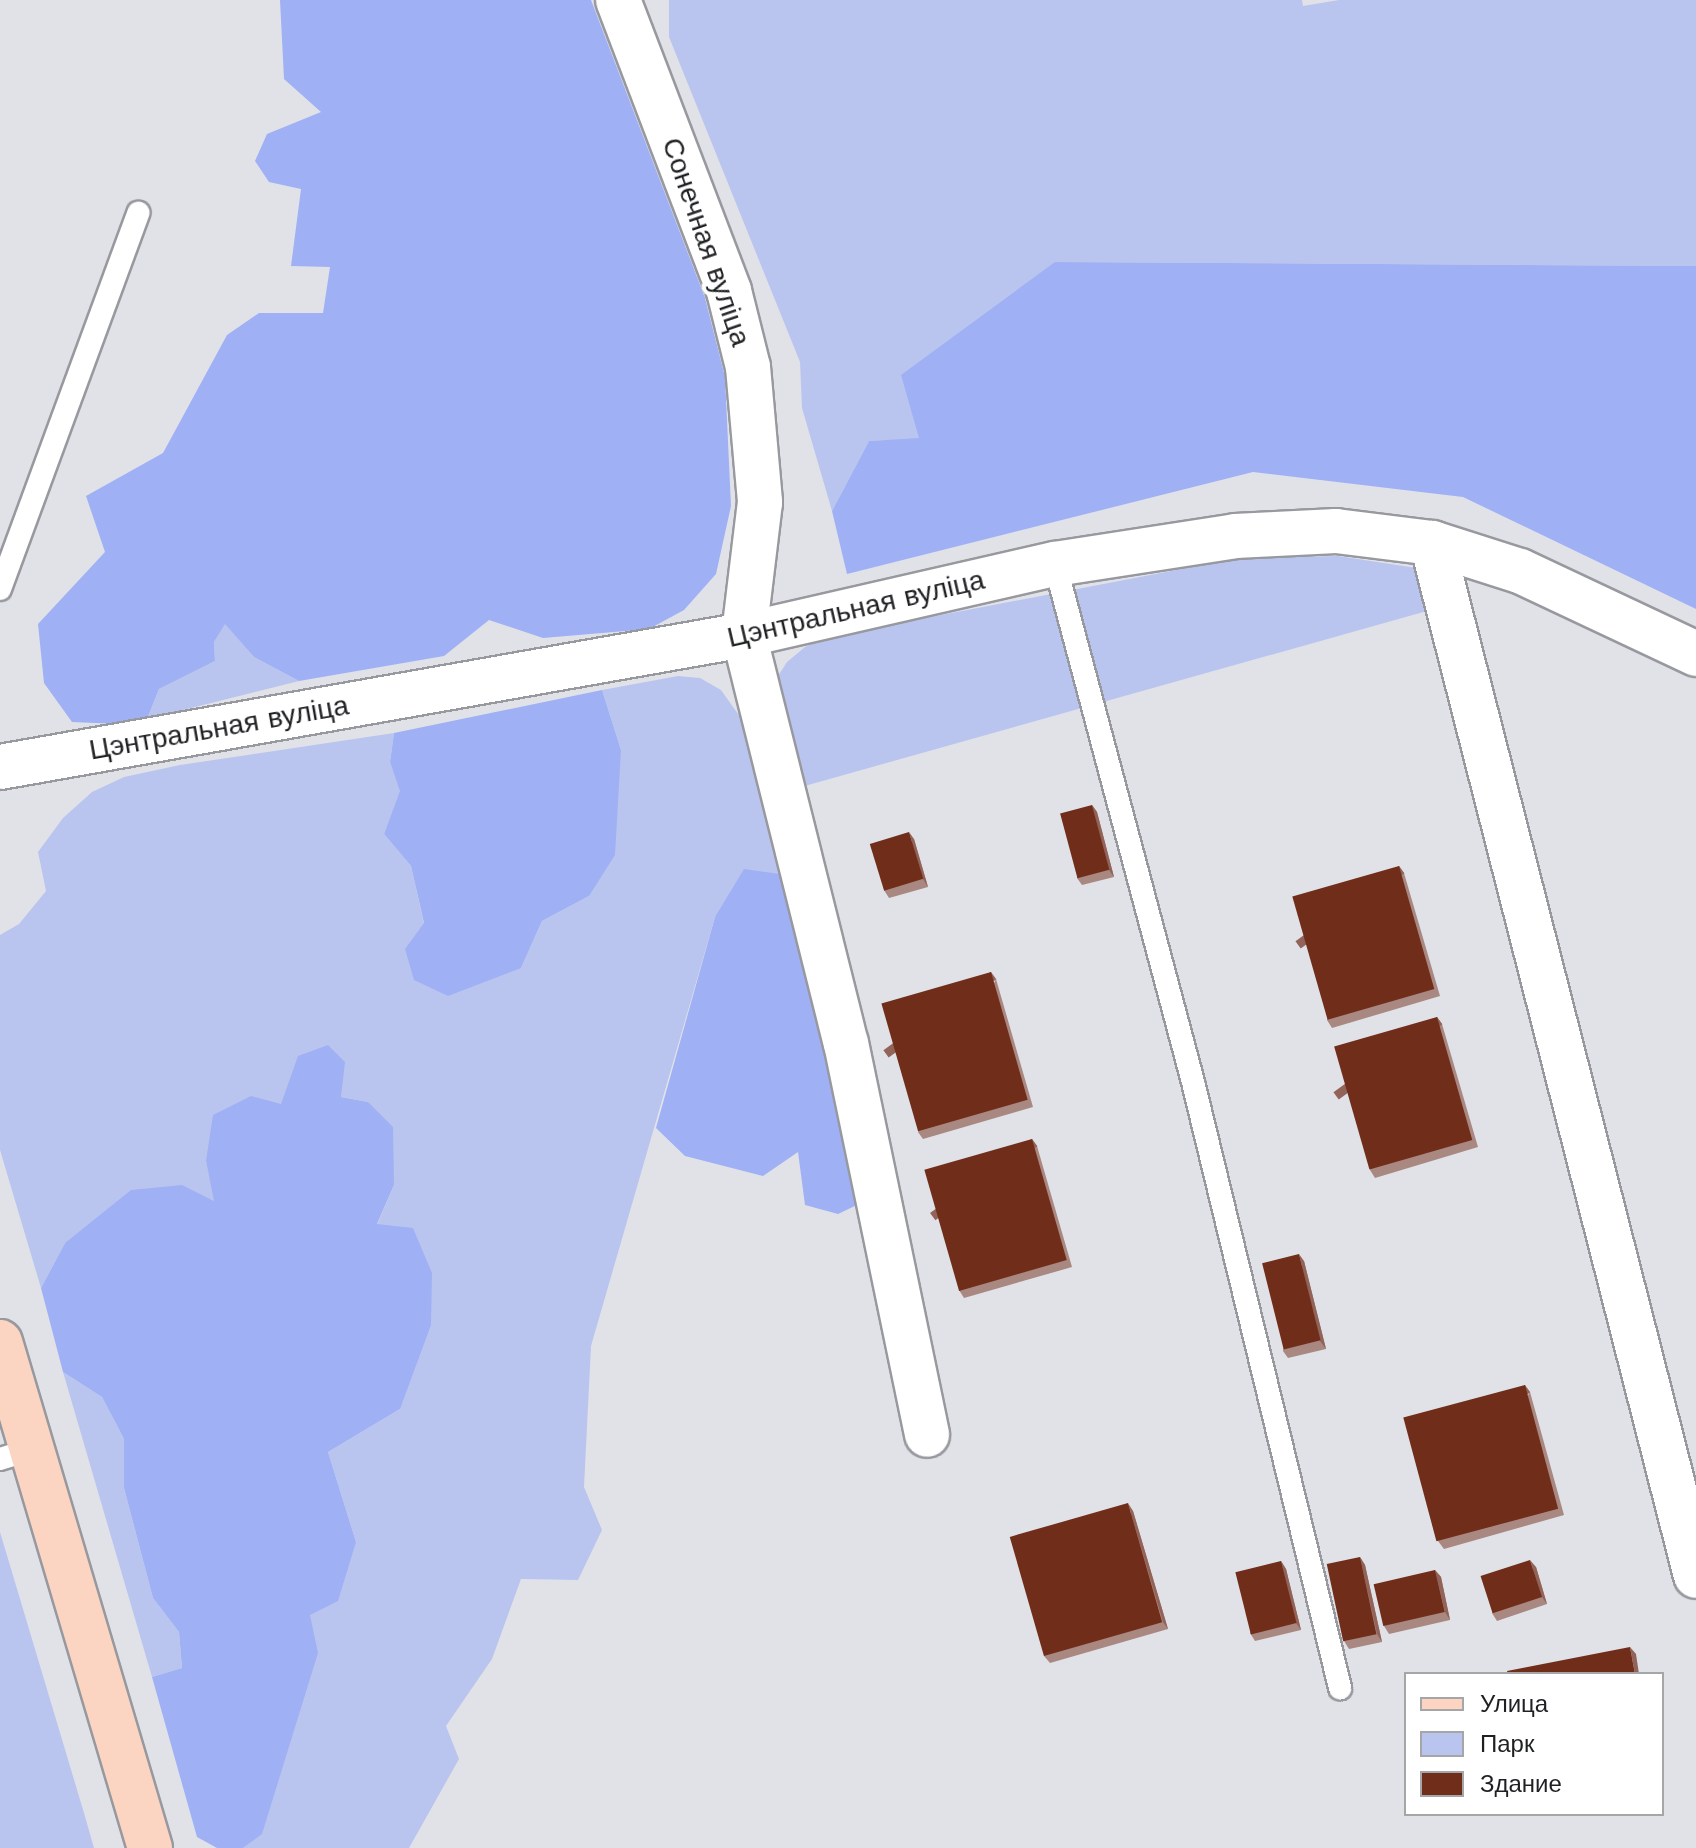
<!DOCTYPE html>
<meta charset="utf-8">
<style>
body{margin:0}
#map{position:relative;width:1696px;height:1848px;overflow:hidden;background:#e0e2e8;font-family:"Work Sans",sans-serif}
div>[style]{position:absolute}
.green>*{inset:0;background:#bac5ef}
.forest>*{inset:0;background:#9fb0f5}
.roads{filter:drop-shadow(2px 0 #98999f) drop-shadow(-2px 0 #98999f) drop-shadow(0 2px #98999f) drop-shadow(0 -2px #98999f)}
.service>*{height:22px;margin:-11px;padding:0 11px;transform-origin:11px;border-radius:11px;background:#fff}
.minor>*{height:44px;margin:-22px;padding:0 22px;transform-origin:22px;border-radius:22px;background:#fff}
.secondary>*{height:44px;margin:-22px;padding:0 22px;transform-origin:22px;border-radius:22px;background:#fcd4c2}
.wall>*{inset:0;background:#a88881}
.shaded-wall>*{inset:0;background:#926358;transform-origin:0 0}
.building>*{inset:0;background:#702d1a;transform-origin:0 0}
span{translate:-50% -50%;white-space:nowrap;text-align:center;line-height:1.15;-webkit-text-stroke:8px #fff;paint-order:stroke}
.street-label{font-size:28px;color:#1f2022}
.legend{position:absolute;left:1404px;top:1672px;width:260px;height:144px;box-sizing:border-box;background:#fff;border:2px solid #a5a6a7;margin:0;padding:10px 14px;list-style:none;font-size:24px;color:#1f2022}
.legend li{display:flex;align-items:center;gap:16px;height:40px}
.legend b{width:40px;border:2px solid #a5a6a7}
</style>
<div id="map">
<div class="green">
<div style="clip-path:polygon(669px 0,1302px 0,1303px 6px,1339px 0,1696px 0,1696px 266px,1055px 262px,919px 439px,869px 441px,832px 511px,802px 408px,800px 362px,669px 37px)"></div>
<div style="clip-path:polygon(1338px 556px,1423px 569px,1434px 609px,794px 789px,776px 679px,787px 662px,805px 647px,826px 637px,1239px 558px)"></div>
<div style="clip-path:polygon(225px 623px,254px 657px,299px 681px,147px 719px,159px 689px,215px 661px,214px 642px)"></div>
<div style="clip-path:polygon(678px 676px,700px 678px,721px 690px,748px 728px,787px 875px,715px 917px,591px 1346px,584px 1487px,602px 1530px,578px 1580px,521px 1579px,492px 1659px,446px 1726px,459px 1759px,409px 1848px,243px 1848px,262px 1833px,310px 1615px,356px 1542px,328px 1452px,400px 1409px,377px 1225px,394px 1185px,368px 1102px,341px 1097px,281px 1104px,206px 1161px,215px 1201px,65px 1243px,41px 1288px,0 1150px,0 935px,19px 924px,46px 891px,38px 852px,63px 818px,92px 792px,124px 777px,180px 765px,394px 733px,390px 762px,401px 791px,384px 834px,411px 866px,424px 924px,521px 968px,542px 921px,589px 896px,621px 750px,602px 690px)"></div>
<div style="clip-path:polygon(63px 1372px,102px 1397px,124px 1439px,124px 1488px,153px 1598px,179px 1632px,182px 1668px,152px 1677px)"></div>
<div style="clip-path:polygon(0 1532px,84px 1813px,94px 1848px,0 1848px)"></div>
</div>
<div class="forest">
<div style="clip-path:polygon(280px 0,591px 0,705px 298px,725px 377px,731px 506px,716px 574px,684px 610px,649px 629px,543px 638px,489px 620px,444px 656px,299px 681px,254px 657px,225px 624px,214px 642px,215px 661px,159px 689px,147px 719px,120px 724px,72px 722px,44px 683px,38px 624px,105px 552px,86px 496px,163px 453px,227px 335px,259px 313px,323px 313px,330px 267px,291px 266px,301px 189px,269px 182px,255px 161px,267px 134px,321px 112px,284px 79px)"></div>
<div style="clip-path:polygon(1055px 262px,1696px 266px,1696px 609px,1463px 497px,1253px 472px,847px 574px,832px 511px,869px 441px,919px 438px,901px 375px)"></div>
<div style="clip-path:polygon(602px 690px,621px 750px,615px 855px,589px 896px,542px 921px,521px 968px,448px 996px,414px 980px,405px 949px,424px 923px,411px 866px,384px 834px,400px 791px,390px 762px,394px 733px)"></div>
<div style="clip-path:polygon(744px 869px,787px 875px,859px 1204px,838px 1214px,805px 1205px,798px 1152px,763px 1176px,685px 1156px,656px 1128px,715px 917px)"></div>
<div style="clip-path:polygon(328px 1045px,345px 1062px,341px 1097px,368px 1102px,393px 1127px,394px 1185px,377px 1224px,413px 1228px,432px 1273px,431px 1325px,400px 1409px,328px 1452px,356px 1542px,338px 1601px,310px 1615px,318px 1653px,262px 1834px,243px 1848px,217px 1848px,197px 1837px,152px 1677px,182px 1668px,179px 1632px,153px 1598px,124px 1488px,124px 1439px,102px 1397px,63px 1372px,41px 1288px,65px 1243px,131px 1190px,182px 1185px,214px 1201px,206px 1161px,213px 1115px,251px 1096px,281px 1104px,298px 1056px)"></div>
</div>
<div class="roads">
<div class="service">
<div style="left:1055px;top:564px;width:536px;rotate:75.08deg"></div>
<div style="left:1193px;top:1082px;width:624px;rotate:76.36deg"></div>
<div style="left:0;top:589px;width:401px;rotate:-69.8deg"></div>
<div style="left:0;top:1459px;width:34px;rotate:-17deg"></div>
</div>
<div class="minor">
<div style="left:618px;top:0;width:311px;rotate:69.1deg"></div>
<div style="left:729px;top:291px;width:78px;rotate:76deg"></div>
<div style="left:748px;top:367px;width:136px;rotate:84.9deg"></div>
<div style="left:760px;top:502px;width:134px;rotate:96.9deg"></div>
<div style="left:744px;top:635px;width:421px;rotate:76deg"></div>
<div style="left:846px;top:1043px;width:400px;rotate:78.3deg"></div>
<div style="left:1432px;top:543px;width:1066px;rotate:75.66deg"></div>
<div style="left:0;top:767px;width:756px;rotate:-10.06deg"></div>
<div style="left:744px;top:635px;width:319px;rotate:-12.9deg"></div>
<div style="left:1055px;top:564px;width:182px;rotate:-8.8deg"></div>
<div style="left:1235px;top:536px;width:101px;rotate:-2.8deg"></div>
<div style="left:1336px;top:531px;width:97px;rotate:7.1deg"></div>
<div style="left:1432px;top:543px;width:92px;rotate:17.7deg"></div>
<div style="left:1520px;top:571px;width:195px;rotate:25.2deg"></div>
</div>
<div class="secondary">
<div style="left:0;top:1342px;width:528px;rotate:73.49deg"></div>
</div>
</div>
<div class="wall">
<div style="clip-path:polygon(1092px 805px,1097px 812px,1114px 877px,1082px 885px,1077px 878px)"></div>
<div style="clip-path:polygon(914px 839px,928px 887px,889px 898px,884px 890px)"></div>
<div style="clip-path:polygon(1399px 866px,1404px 873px,1440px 996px,1332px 1028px,1327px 1020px)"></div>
<div style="clip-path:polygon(996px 979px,1033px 1107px,923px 1139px,918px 1132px)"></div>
<div style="clip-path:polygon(1437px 1017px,1442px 1024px,1478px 1147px,1375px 1178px,1370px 1170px)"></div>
<div style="clip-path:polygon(1032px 1139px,1037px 1146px,1072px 1267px,964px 1298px,959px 1290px)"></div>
<div style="clip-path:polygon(1304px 1261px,1326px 1349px,1288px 1358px,1283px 1351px)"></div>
<div style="clip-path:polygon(1530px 1392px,1564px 1515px,1444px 1549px,1438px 1541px)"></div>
<div style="clip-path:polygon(1133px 1511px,1168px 1629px,1050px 1663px,1044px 1656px)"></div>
<div style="clip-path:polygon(1360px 1557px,1365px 1565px,1382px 1642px,1349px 1649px,1344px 1641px)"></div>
<div style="clip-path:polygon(1281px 1561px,1286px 1569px,1301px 1630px,1255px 1641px,1250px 1633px)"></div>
<div style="clip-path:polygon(1536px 1567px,1547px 1604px,1497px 1621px,1492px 1613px)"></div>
<div style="clip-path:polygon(1435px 1570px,1441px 1577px,1450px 1620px,1389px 1634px,1384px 1626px)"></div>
</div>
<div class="shaded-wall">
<div style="clip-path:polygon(1092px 805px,1097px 812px,1114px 877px,1109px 870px)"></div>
<div style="clip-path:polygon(909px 832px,914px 839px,928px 887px,923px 879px)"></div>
<div style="left:1399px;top:866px;width:9px;height:128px;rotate:54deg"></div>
<div style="left:991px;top:972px;width:9px;height:133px;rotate:54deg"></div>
<div style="left:1437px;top:1017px;width:9px;height:128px;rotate:54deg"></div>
<div style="left:1032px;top:1139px;width:9px;height:126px;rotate:54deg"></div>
<div style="clip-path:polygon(1299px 1254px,1304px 1261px,1326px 1349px,1320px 1341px)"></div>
<div style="left:1525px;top:1385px;width:9px;height:128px;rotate:54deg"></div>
<div style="clip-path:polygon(1128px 1503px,1133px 1511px,1168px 1629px,1163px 1622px)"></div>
<div style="clip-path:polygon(1360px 1557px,1365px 1565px,1382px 1642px,1377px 1634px)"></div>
<div style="clip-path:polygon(1530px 1560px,1536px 1567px,1547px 1604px,1542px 1597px)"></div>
<div style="clip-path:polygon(1281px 1561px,1286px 1569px,1301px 1630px,1296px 1623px)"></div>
<div style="clip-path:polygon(1435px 1570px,1441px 1577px,1450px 1620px,1445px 1612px)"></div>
<div style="clip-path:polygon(1630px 1647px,1636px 1654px,1639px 1674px,1635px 1674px)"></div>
</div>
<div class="building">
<div style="left:1092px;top:805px;width:67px;height:33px;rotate:75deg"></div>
<div style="left:909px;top:832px;width:49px;height:41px;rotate:73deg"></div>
<div style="left:1399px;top:866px;width:128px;height:111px;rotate:74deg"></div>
<div style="left:991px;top:972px;width:133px;height:114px;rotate:74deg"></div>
<div style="left:1437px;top:1017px;width:128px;height:107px;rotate:74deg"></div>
<div style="left:1032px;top:1139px;width:126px;height:112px;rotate:74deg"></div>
<div style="left:1299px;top:1254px;width:89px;height:38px;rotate:76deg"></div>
<div style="left:1525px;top:1385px;width:128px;height:126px;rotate:75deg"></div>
<div style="left:1128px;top:1503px;width:124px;height:123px;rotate:74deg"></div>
<div style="left:1360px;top:1557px;width:79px;height:34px;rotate:78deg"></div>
<div style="left:1530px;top:1560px;width:39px;height:52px;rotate:72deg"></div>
<div style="left:1281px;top:1561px;width:64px;height:47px;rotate:76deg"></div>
<div style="left:1435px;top:1570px;width:43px;height:63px;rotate:77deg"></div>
<div style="clip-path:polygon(1630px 1647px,1635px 1674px,1508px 1674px,1507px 1671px)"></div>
</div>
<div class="street-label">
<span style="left:706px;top:242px;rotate:71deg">Сонечная вуліца</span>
<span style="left:856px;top:609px;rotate:-13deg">Цэнтральная вуліца</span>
<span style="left:219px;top:728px;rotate:-10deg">Цэнтральная вуліца</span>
</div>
<ul class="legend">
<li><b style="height:10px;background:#fcd4c2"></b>Улица</li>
<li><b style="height:22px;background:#bac5ef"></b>Парк</li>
<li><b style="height:22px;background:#702d1a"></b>Здание</li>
</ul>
</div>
